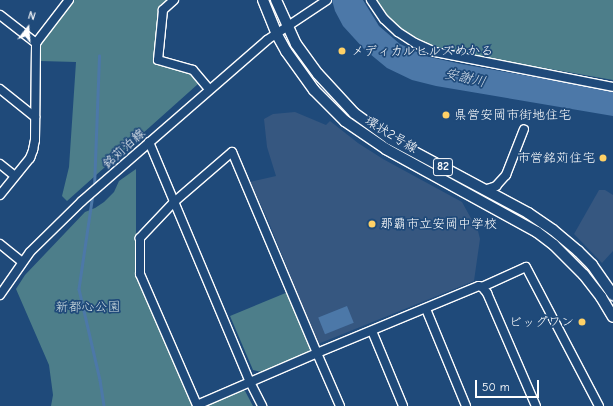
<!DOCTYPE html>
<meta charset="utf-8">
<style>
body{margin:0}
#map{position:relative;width:613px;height:406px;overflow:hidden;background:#1f4a7a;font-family:"Comic Neue","Klee One",sans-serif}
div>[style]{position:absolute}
.built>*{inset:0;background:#365780}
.green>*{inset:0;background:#4d7e8a}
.water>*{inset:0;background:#4c78a8;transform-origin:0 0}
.stream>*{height:2.5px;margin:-1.25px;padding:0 1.25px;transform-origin:1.25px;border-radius:1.25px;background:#4c78a8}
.roads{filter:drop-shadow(1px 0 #fff) drop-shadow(-1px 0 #fff) drop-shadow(0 1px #fff) drop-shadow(0 -1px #fff)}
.minor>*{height:8px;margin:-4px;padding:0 4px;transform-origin:4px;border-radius:4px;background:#1f4a7a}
.major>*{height:10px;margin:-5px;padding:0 5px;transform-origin:5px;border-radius:5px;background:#1f4a7a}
.dots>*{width:11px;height:11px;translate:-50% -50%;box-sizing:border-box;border:2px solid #1f4a7a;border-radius:50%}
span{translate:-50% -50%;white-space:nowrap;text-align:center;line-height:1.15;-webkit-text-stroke:3.5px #1f4a7a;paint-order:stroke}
.shield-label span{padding:1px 3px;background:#1f4a7a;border:1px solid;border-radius:3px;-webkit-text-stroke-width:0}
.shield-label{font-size:12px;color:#fff;font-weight:700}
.poi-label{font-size:13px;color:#fff}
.left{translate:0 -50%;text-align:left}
.right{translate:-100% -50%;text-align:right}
.street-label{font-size:13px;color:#fff}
.park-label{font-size:13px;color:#d2dfe2}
.water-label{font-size:14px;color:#d2dde9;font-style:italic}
.north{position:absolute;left:8px;top:8px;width:40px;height:40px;-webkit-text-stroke:3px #1f4a7a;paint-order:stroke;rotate:17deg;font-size:11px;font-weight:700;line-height:16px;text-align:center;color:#fff}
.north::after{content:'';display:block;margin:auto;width:14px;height:18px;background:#fff;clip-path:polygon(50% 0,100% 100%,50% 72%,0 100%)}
.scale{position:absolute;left:475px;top:380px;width:64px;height:18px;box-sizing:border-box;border:2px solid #fff;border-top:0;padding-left:5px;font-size:12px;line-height:14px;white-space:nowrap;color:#fff;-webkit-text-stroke:3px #1f4a7a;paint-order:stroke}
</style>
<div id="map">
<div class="built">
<div style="clip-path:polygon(295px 112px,326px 125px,330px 121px,358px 143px,383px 159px,462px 202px,478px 231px,480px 239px,474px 281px,318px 344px,267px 218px,250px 182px,276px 176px,267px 147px,264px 119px,273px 114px)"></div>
<div style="clip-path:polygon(599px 190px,605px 190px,613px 195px,613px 251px,602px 263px,574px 234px)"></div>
</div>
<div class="green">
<div style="clip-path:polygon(72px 0,168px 0,159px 8px,154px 62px,189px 72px,193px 74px,198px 84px,67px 201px,62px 196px,69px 167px,76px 62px,40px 61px,40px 45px)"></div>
<div style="clip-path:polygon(374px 0,613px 0,613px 80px,435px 49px,412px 39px,391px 24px)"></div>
<div style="clip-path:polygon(136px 169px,136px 269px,194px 406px,51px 406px,53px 395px,49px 365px,16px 289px,25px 275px,85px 212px,95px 208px,104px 202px,114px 192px,119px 181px)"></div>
<div style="clip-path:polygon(288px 292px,311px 346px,308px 353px,262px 372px,253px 370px,230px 316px)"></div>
<div style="clip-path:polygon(242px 390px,245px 391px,253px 406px,203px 406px)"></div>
</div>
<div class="water">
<div style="clip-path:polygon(332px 0,363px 0,379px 26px,400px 44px,425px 56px,461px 64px,613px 91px,613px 116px,436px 86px,412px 80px,387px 68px,364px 49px,343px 26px,335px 11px)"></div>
<div style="left:347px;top:306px;width:18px;height:31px;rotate:68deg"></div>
</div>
<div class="stream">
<div style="left:94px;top:187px;width:131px;rotate:-87.8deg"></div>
<div style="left:93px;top:194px;width:96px;rotate:98.4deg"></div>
<div style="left:79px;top:289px;width:93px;rotate:77deg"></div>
<div style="left:100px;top:380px;width:26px;rotate:81deg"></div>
</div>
<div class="roads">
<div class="minor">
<div style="left:174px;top:0;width:15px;rotate:138deg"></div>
<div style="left:163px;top:10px;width:50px;rotate:95.7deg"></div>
<div style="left:158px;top:60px;width:36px;rotate:16deg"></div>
<div style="left:193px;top:70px;width:25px;rotate:50deg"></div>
<div style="left:371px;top:0;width:23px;rotate:56deg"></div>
<div style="left:384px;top:19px;width:19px;rotate:43deg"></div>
<div style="left:398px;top:32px;width:20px;rotate:33deg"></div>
<div style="left:415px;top:43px;width:22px;rotate:24deg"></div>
<div style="left:435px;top:52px;width:181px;rotate:11.1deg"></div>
<div style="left:0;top:15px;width:46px;rotate:37.9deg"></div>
<div style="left:0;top:89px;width:45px;rotate:38.7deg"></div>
<div style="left:149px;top:142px;width:260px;rotate:67.2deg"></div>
<div style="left:250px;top:382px;width:27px;rotate:63deg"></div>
<div style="left:0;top:164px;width:19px;rotate:39deg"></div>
<div style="left:484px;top:190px;width:13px;rotate:-18deg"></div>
<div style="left:496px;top:186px;width:15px;rotate:-48deg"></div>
<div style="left:506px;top:175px;width:49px;rotate:-68.6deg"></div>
<div style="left:0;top:195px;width:48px;rotate:-51deg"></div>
<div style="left:30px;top:158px;width:9px;rotate:-69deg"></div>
<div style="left:33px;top:150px;width:10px;rotate:-79deg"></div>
<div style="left:35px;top:140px;width:97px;rotate:-89.4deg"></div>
<div style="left:36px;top:43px;width:54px;rotate:-52.5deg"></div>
<div style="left:0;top:244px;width:28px;rotate:39deg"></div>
<div style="left:482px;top:287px;width:48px;rotate:-24.4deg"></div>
<div style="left:526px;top:267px;width:157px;rotate:62.3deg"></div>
<div style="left:0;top:295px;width:52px;rotate:-55.1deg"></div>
<div style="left:30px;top:252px;width:73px;rotate:-44.4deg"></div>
<div style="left:82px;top:201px;width:245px;rotate:-41deg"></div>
<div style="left:267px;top:40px;width:72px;rotate:-33.7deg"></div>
<div style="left:426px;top:309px;width:105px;rotate:67.6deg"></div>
<div style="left:372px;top:331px;width:81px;rotate:67.5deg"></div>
<div style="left:340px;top:406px;width:58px;rotate:-113.5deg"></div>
<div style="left:317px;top:353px;width:218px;rotate:-112.9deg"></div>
<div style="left:232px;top:152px;width:77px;rotate:139.2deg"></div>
<div style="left:174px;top:202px;width:50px;rotate:133.4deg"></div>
<div style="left:140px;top:238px;width:36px;rotate:90deg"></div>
<div style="left:140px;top:274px;width:143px;rotate:66.5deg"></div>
<div style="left:197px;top:405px;width:131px;rotate:-23.4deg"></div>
<div style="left:317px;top:353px;width:175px;rotate:-22.5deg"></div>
<div style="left:479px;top:286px;width:3px;rotate:18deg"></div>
<div style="left:482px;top:287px;width:8px;rotate:50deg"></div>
<div style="left:487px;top:293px;width:123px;rotate:66.6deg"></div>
</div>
<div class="major">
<div style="left:263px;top:0;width:35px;rotate:68deg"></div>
<div style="left:276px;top:33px;width:21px;rotate:61deg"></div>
<div style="left:286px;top:51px;width:48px;rotate:54.3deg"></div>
<div style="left:314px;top:90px;width:44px;rotate:45deg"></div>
<div style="left:345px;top:121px;width:50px;rotate:34.3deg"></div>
<div style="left:386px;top:149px;width:172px;rotate:28.8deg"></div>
<div style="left:537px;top:232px;width:21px;rotate:37deg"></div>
<div style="left:554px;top:245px;width:42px;rotate:45deg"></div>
<div style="left:584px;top:275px;width:28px;rotate:52deg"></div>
<div style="left:601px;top:297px;width:23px;rotate:59deg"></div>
<div style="left:276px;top:0;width:48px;rotate:65.6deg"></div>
<div style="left:296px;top:44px;width:37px;rotate:54deg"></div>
<div style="left:318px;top:74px;width:53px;rotate:47.3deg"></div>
<div style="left:354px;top:113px;width:44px;rotate:35.8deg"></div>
<div style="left:390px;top:139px;width:157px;rotate:28.2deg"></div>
<div style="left:528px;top:213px;width:30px;rotate:34deg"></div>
<div style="left:553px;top:230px;width:33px;rotate:40deg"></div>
<div style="left:578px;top:251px;width:20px;rotate:45deg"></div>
<div style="left:592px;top:265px;width:37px;rotate:55deg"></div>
</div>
</div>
<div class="dots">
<div style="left:342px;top:51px;background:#ffd166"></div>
<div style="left:446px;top:115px;background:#ffd166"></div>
<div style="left:603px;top:158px;background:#ffd166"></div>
<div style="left:372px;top:224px;background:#ffd166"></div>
<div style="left:582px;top:322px;background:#ffd166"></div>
</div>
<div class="shield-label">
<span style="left:443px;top:167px">82</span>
</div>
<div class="poi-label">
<span class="left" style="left:351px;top:51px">メディカルヒルズめかる</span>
<span class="left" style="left:454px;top:115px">県営安岡市街地住宅</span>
<span class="right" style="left:595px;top:158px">市営銘苅住宅</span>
<span class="left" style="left:380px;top:224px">那覇市立安岡中学校</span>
<span class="right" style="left:574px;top:322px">ビッグワン</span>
</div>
<div class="street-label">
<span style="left:391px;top:135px;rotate:31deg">環状2号線</span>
<span style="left:124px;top:149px;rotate:-42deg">銘苅泊線</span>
</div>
<div class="park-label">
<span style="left:88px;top:307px">新都心公園</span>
</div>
<div class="water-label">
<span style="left:465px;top:78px;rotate:13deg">安謝川</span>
</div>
<div class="north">N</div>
<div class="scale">50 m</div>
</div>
